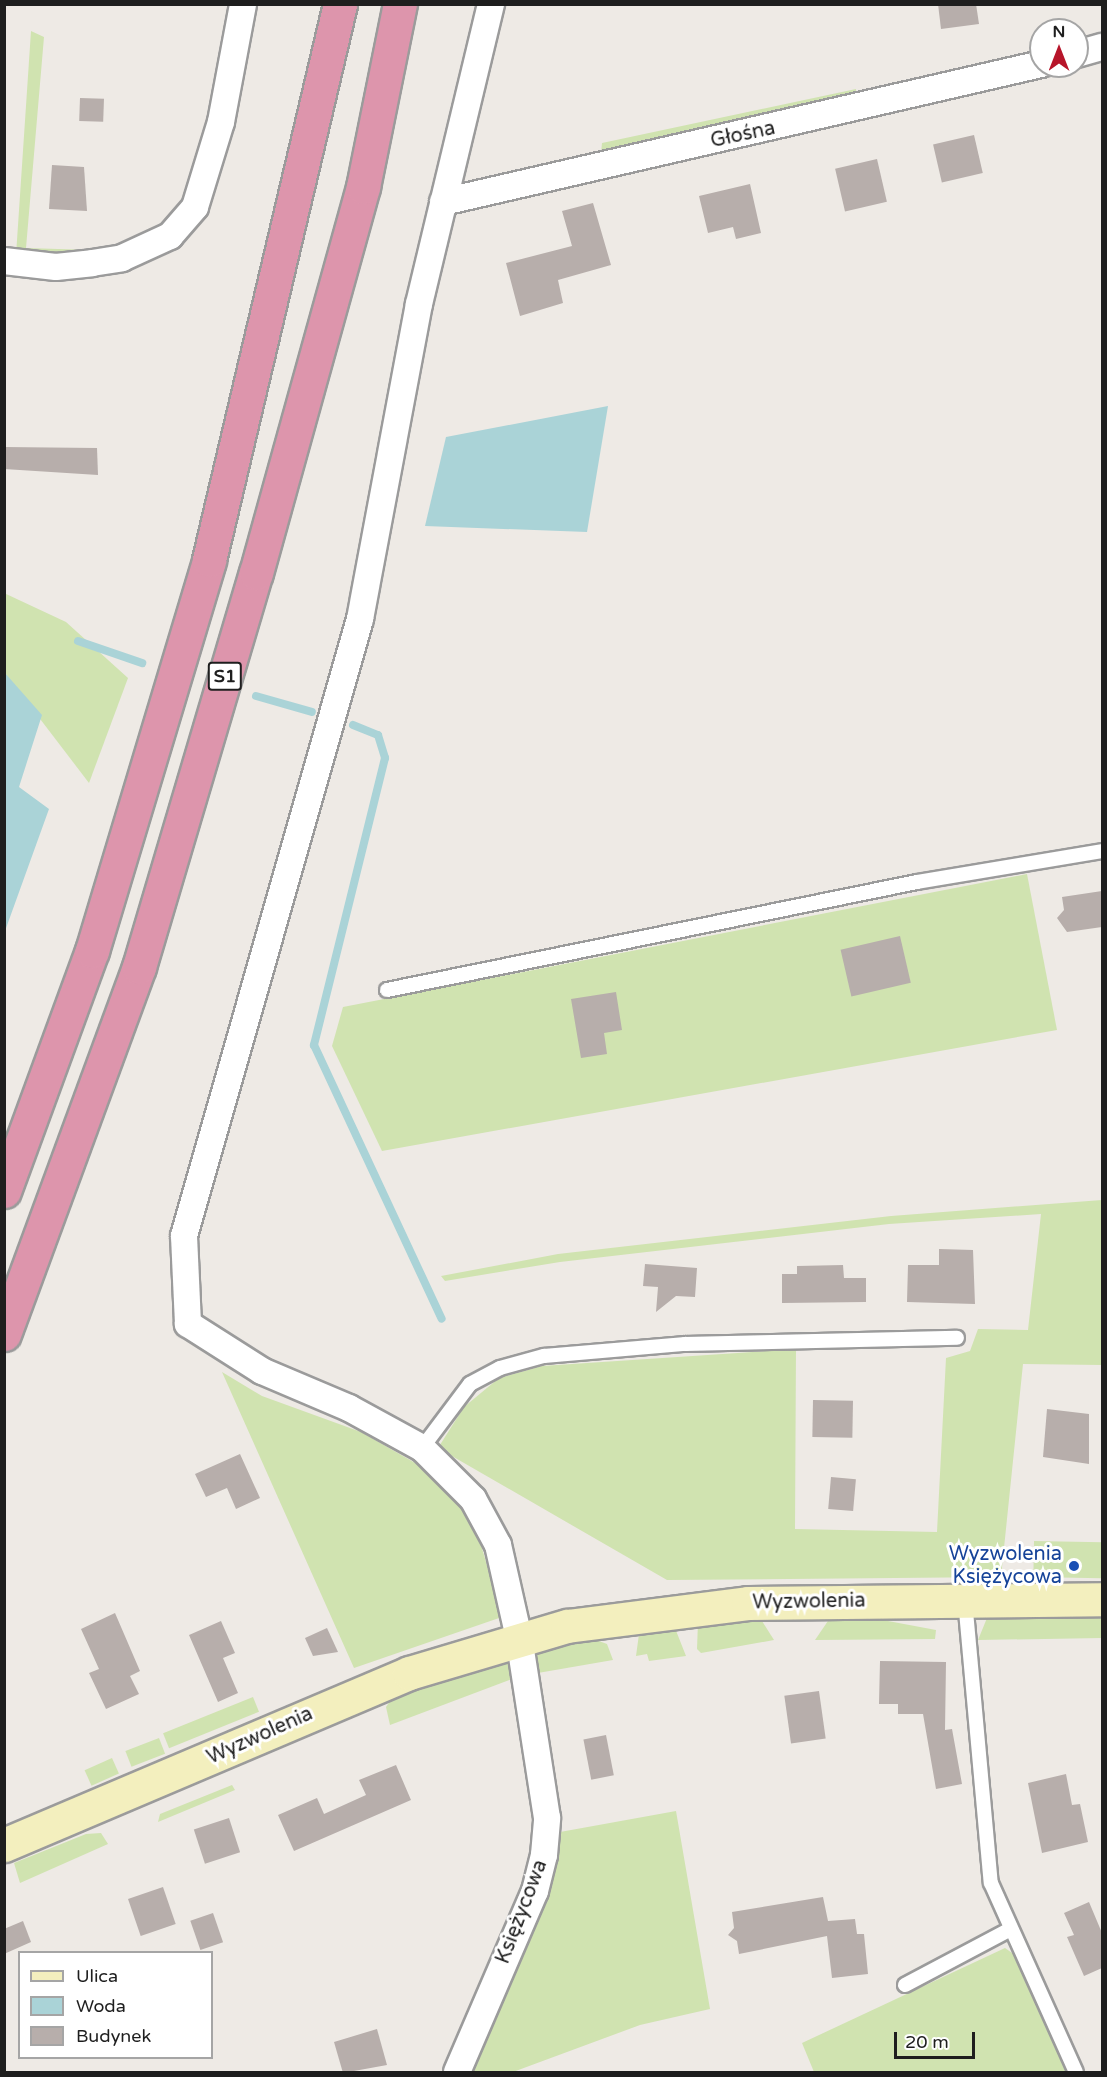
<!DOCTYPE html>
<meta charset="utf-8">
<style>
body{margin:0}
#map{position:relative;width:1107px;height:2077px;overflow:hidden;background:#eeeae5;font-family:"Varela Round",sans-serif}
div>[style]{position:absolute}
.grass>*{inset:0;background:#d0e3b0;transform-origin:0 0}
.water>*{inset:0;background:#aad3d7}
.stream>*{height:8px;margin:-4px;padding:0 4px;transform-origin:4px;border-radius:4px;background:#aad3d7}
.building>*{inset:0;background:#b7aeab;transform-origin:0 0}
.roads{filter:drop-shadow(2px 0 #9b9b9b) drop-shadow(-2px 0 #9b9b9b) drop-shadow(0 2px #9b9b9b) drop-shadow(0 -2px #9b9b9b)}
.lane>*{height:14px;margin:-7px;padding:0 7px;transform-origin:7px;border-radius:7px;background:#fff}
.street>*{height:26px;margin:-13px;padding:0 13px;transform-origin:13px;border-radius:13px;background:#fff}
.secondary>*{height:33px;margin:-16.5px;padding:0 16.5px;transform-origin:16.5px;border-radius:16.5px;background:#f3efbe}
.highway>*{height:33px;margin:-16.5px;padding:0 16.5px;transform-origin:16.5px;border-radius:16.5px;background:#dd95ac}
.dots>*{width:16px;height:16px;translate:-50% -50%;box-sizing:border-box;border:3px solid #fff;border-radius:50%}
span{translate:-50% -50%;white-space:nowrap;text-align:center;line-height:1.15;-webkit-text-stroke:6px #fff;paint-order:stroke}
.shield-label span{padding:2px 4px;background:#fff;border:2px solid;border-radius:4px;-webkit-text-stroke-width:0}
.shield-label{font-size:18px;color:#1e1e1e;font-weight:700}
.street-label{font-size:20px;color:#1e1e1e}
.transit-label{font-size:20px;color:#164399}
.right{translate:-100% -50%;text-align:right}
.frame{position:absolute;inset:0;border:6px solid #1e1e1e;pointer-events:none}
.legend{position:absolute;left:18px;top:1951px;width:195px;height:108px;box-sizing:border-box;background:#fff;border:2px solid #a5a5a5;margin:0;padding:8px 10px;list-style:none;font-size:18px;color:#1e1e1e}
.legend li{display:flex;align-items:center;gap:12px;height:30px}
.legend b{width:30px;border:2px solid #a5a5a5}
.north{position:absolute;left:1029px;top:18px;width:60px;height:60px;box-sizing:border-box;background:#fff;border:2px solid #a5a5a5;border-radius:50%;rotate:0deg;font-size:16px;font-weight:700;line-height:24px;text-align:center;color:#1e1e1e}
.north::after{content:'';display:block;margin:auto;width:21px;height:27px;background:#b7152a;clip-path:polygon(50% 0,100% 100%,50% 72%,0 100%)}
.scale{position:absolute;left:894px;top:2032px;width:81px;height:27px;box-sizing:border-box;border:3px solid #1e1e1e;border-top:0;padding-left:8px;font-size:18px;line-height:21px;white-space:nowrap;color:#1e1e1e;-webkit-text-stroke:4px #fff;paint-order:stroke}
</style>
<div id="map">
<div class="grass">
<div style="clip-path:polygon(31px 31px,44px 37px,26px 248px,91px 250px,87px 258px,16px 255px)"></div>
<div style="clip-path:polygon(856px 89px,856px 98px,470px 191px,470px 182px,601px 153px,602px 143px)"></div>
<div style="clip-path:polygon(4px 593px,66px 622px,128px 678px,89px 783px,5px 673px)"></div>
<div style="clip-path:polygon(1027px 874px,1057px 1030px,382px 1151px,332px 1046px,343px 1007px)"></div>
<div style="clip-path:polygon(1102px 1200px,1102px 1365px,1023px 1364px,1001px 1577px,667px 1580px,438px 1448px,464px 1407px,499px 1378px,542px 1366px,796px 1349px,795px 1529px,937px 1532px,946px 1358px,970px 1351px,978px 1329px,1028px 1330px,1041px 1214px,889px 1224px,560px 1262px,445px 1281px,441px 1276px,558px 1254px,891px 1216px)"></div>
<div style="clip-path:polygon(222px 1372px,262px 1396px,361px 1432px,417px 1464px,461px 1504px,479px 1538px,502px 1617px,354px 1668px)"></div>
<div style="left:1034px;top:1541px;width:68px;height:36px;rotate:1deg"></div>
<div style="clip-path:polygon(1102px 1612px,1102px 1638px,978px 1640px,987px 1618px,1002px 1613px)"></div>
<div style="clip-path:polygon(750px 1618px,762px 1621px,774px 1640px,701px 1653px,697px 1649px,698px 1622px)"></div>
<div style="clip-path:polygon(830px 1618px,872px 1618px,936px 1630px,935px 1639px,815px 1640px)"></div>
<div style="clip-path:polygon(673px 1623px,686px 1656px,649px 1661px,647px 1654px,636px 1656px,639px 1634px,649px 1626px)"></div>
<div style="clip-path:polygon(588px 1637px,607px 1644px,613px 1660px,532px 1674px,528px 1650px)"></div>
<div style="clip-path:polygon(511px 1654px,520px 1676px,390px 1725px,386px 1707px,397px 1691px)"></div>
<div style="left:253px;top:1697px;width:16px;height:97px;rotate:68deg"></div>
<div style="left:159px;top:1738px;width:17px;height:36px;rotate:69deg"></div>
<div style="left:112px;top:1758px;width:17px;height:30px;rotate:66deg"></div>
<div style="clip-path:polygon(232px 1785px,235px 1790px,158px 1822px,160px 1814px)"></div>
<div style="clip-path:polygon(676px 1811px,710px 2009px,640px 2025px,513px 2072px,468px 2072px,545px 1898px,560px 1832px)"></div>
<div style="clip-path:polygon(101px 1833px,108px 1844px,20px 1883px,14px 1863px,86px 1834px)"></div>
<div style="clip-path:polygon(1005px 1948px,1015px 1955px,1067px 2072px,814px 2072px,802px 2043px)"></div>
</div>
<div class="water">
<div style="clip-path:polygon(608px 406px,587px 532px,425px 526px,446px 437px)"></div>
<div style="clip-path:polygon(5px 673px,42px 715px,19px 787px,49px 809px,5px 931px)"></div>
</div>
<div class="stream">
<div style="left:78px;top:641px;width:68px;rotate:19deg"></div>
<div style="left:256px;top:696px;width:58px;rotate:15.9deg"></div>
<div style="left:353px;top:725px;width:27px;rotate:22deg"></div>
<div style="left:378px;top:735px;width:24px;rotate:73deg"></div>
<div style="left:385px;top:758px;width:296px;rotate:103.9deg"></div>
<div style="left:314px;top:1045px;width:302px;rotate:65deg"></div>
</div>
<div class="building">
<div style="clip-path:polygon(938px 4px,976px 4px,979px 24px,941px 29px)"></div>
<div style="left:80px;top:98px;width:24px;height:23px;rotate:2deg"></div>
<div style="left:974px;top:135px;width:39px;height:42px;rotate:77deg"></div>
<div style="left:877px;top:159px;width:44px;height:43px;rotate:77deg"></div>
<div style="clip-path:polygon(52px 165px,84px 167px,87px 211px,49px 209px)"></div>
<div style="clip-path:polygon(750px 184px,761px 233px,736px 239px,733px 227px,708px 233px,699px 196px)"></div>
<div style="clip-path:polygon(593px 203px,611px 265px,558px 280px,563px 303px,520px 316px,506px 263px,572px 246px,562px 211px)"></div>
<div style="clip-path:polygon(4px 447px,97px 448px,98px 475px,4px 469px)"></div>
<div style="clip-path:polygon(1102px 891px,1102px 927px,1067px 932px,1057px 918px,1064px 910px,1062px 897px)"></div>
<div style="left:900px;top:936px;width:48px;height:61px;rotate:77deg"></div>
<div style="clip-path:polygon(616px 992px,622px 1030px,604px 1033px,607px 1054px,581px 1058px,571px 999px)"></div>
<div style="clip-path:polygon(939px 1249px,973px 1250px,975px 1304px,907px 1302px,908px 1265px,939px 1265px)"></div>
<div style="clip-path:polygon(645px 1264px,697px 1268px,695px 1297px,676px 1296px,656px 1312px,658px 1287px,643px 1286px)"></div>
<div style="clip-path:polygon(843px 1265px,844px 1278px,866px 1278px,866px 1302px,782px 1303px,782px 1274px,797px 1274px,797px 1266px)"></div>
<div style="left:813px;top:1400px;width:40px;height:37px;rotate:1deg"></div>
<div style="clip-path:polygon(1047px 1409px,1089px 1414px,1089px 1464px,1043px 1457px)"></div>
<div style="clip-path:polygon(240px 1454px,260px 1498px,236px 1509px,227px 1488px,206px 1497px,195px 1474px)"></div>
<div style="left:831px;top:1477px;width:25px;height:32px;rotate:5deg"></div>
<div style="clip-path:polygon(115px 1613px,140px 1671px,130px 1676px,139px 1694px,106px 1709px,89px 1673px,99px 1669px,81px 1629px)"></div>
<div style="clip-path:polygon(221px 1621px,235px 1653px,223px 1658px,238px 1693px,218px 1702px,189px 1635px)"></div>
<div style="clip-path:polygon(327px 1628px,338px 1652px,313px 1656px,305px 1638px)"></div>
<div style="clip-path:polygon(880px 1661px,946px 1662px,945px 1730px,952px 1729px,962px 1784px,936px 1789px,923px 1714px,898px 1714px,898px 1704px,879px 1704px)"></div>
<div style="left:819px;top:1691px;width:48px;height:35px;rotate:82deg"></div>
<div style="left:606px;top:1735px;width:41px;height:23px;rotate:79deg"></div>
<div style="clip-path:polygon(396px 1765px,411px 1800px,294px 1851px,278px 1815px,317px 1798px,324px 1814px,366px 1795px,359px 1780px)"></div>
<div style="clip-path:polygon(1066px 1774px,1072px 1805px,1080px 1804px,1088px 1842px,1042px 1853px,1028px 1783px)"></div>
<div style="left:229px;top:1818px;width:36px;height:37px;rotate:72deg"></div>
<div style="left:163px;top:1887px;width:39px;height:37px;rotate:71deg"></div>
<div style="clip-path:polygon(823px 1897px,828px 1921px,855px 1919px,857px 1934px,864px 1934px,868px 1974px,832px 1978px,827px 1936px,739px 1954px,737px 1941px,728px 1935px,734px 1928px,732px 1912px)"></div>
<div style="clip-path:polygon(1089px 1902px,1102px 1933px,1102px 1968px,1084px 1976px,1067px 1937px,1074px 1935px,1064px 1913px)"></div>
<div style="left:213px;top:1913px;width:31px;height:24px;rotate:71deg"></div>
<div style="clip-path:polygon(23px 1921px,31px 1942px,4px 1954px,4px 1929px)"></div>
<div style="clip-path:polygon(377px 2029px,387px 2065px,343px 2073px,334px 2042px)"></div>
</div>
<div class="roads">
<div class="lane">
<div style="left:387px;top:990px;width:541px;rotate:-11.52deg"></div>
<div style="left:917px;top:882px;width:188px;rotate:-9.5deg"></div>
<div style="left:422px;top:1448px;width:80px;rotate:-53.1deg"></div>
<div style="left:470px;top:1384px;width:34px;rotate:-28deg"></div>
<div style="left:500px;top:1368px;width:46px;rotate:-15.3deg"></div>
<div style="left:544px;top:1356px;width:142px;rotate:-4.9deg"></div>
<div style="left:685px;top:1344px;width:272px;rotate:-1.3deg"></div>
<div style="left:965px;top:1600px;width:284px;rotate:84.8deg"></div>
<div style="left:991px;top:1883px;width:207px;rotate:65.8deg"></div>
<div style="left:905px;top:1985px;width:118px;rotate:-27.9deg"></div>
</div>
<div class="street">
<div style="left:1077px;top:54px;width:26px;rotate:-16deg"></div>
<div style="left:443px;top:202px;width:614px;rotate:-12.99deg"></div>
<div style="left:4px;top:261px;width:52px;rotate:6.6deg"></div>
<div style="left:56px;top:267px;width:36px;rotate:-6deg"></div>
<div style="left:92px;top:263px;width:30px;rotate:-9deg"></div>
<div style="left:122px;top:258px;width:53px;rotate:-24.6deg"></div>
<div style="left:170px;top:236px;width:38px;rotate:-49deg"></div>
<div style="left:195px;top:207px;width:89px;rotate:-73deg"></div>
<div style="left:221px;top:122px;width:120px;rotate:-79.4deg"></div>
<div style="left:457px;top:2072px;width:197px;rotate:-66.7deg"></div>
<div style="left:535px;top:1891px;width:37px;rotate:-76deg"></div>
<div style="left:544px;top:1855px;width:37px;rotate:-85deg"></div>
<div style="left:547px;top:1818px;width:182px;rotate:-98.8deg"></div>
<div style="left:519px;top:1638px;width:95px;rotate:-102.7deg"></div>
<div style="left:498px;top:1545px;width:52px;rotate:-118.5deg"></div>
<div style="left:473px;top:1499px;width:72px;rotate:-135deg"></div>
<div style="left:422px;top:1448px;width:83px;rotate:-151.3deg"></div>
<div style="left:349px;top:1408px;width:95px;rotate:-157deg"></div>
<div style="left:262px;top:1371px;width:88px;rotate:-147.6deg"></div>
<div style="left:188px;top:1324px;width:88px;rotate:-92.6deg"></div>
<div style="left:184px;top:1236px;width:642px;rotate:-74.08deg"></div>
<div style="left:360px;top:619px;width:320px;rotate:-79.4deg"></div>
<div style="left:419px;top:304px;width:309px;rotate:-76.5deg"></div>
</div>
<div class="secondary">
<div style="left:4px;top:1845px;width:440px;rotate:-23deg"></div>
<div style="left:409px;top:1673px;width:165px;rotate:-16.6deg"></div>
<div style="left:567px;top:1626px;width:182px;rotate:-7.2deg"></div>
<div style="left:748px;top:1603px;width:354px;rotate:-0.6deg"></div>
</div>
<div class="highway">
<div style="left:4px;top:1191px;width:256px;rotate:-69.9deg"></div>
<div style="left:92px;top:951px;width:408px;rotate:-73.3deg"></div>
<div style="left:209px;top:560px;width:571px;rotate:-76.74deg"></div>
<div style="left:4px;top:1334px;width:391px;rotate:-69.8deg"></div>
<div style="left:139px;top:967px;width:411px;rotate:-73.5deg"></div>
<div style="left:256px;top:573px;width:401px;rotate:-74.5deg"></div>
<div style="left:363px;top:187px;width:187px;rotate:-78.6deg"></div>
</div>
</div>
<div class="dots">
<div style="left:1074px;top:1566px;background:#1a4fb4"></div>
</div>
<div class="shield-label">
<span style="left:225px;top:676px">S1</span>
</div>
<div class="street-label">
<span style="left:743px;top:135px;rotate:-12deg">Głośna</span>
<span style="left:809px;top:1602px;rotate:-1deg">Wyzwolenia</span>
<span style="left:260px;top:1736px;rotate:-24deg">Wyzwolenia</span>
<span style="left:522px;top:1912px;rotate:-69deg">Księżycowa</span>
</div>
<div class="transit-label">
<span class="right" style="left:1062px;top:1566px">Wyzwolenia<br>Księżycowa</span>
</div>
<div class="frame"></div>
<ul class="legend">
<li><b style="height:8px;background:#f3efbe"></b>Ulica</li>
<li><b style="height:16px;background:#aad3d7"></b>Woda</li>
<li><b style="height:16px;background:#b7aeab"></b>Budynek</li>
</ul>
<div class="north">N</div>
<div class="scale">20 m</div>
</div>
